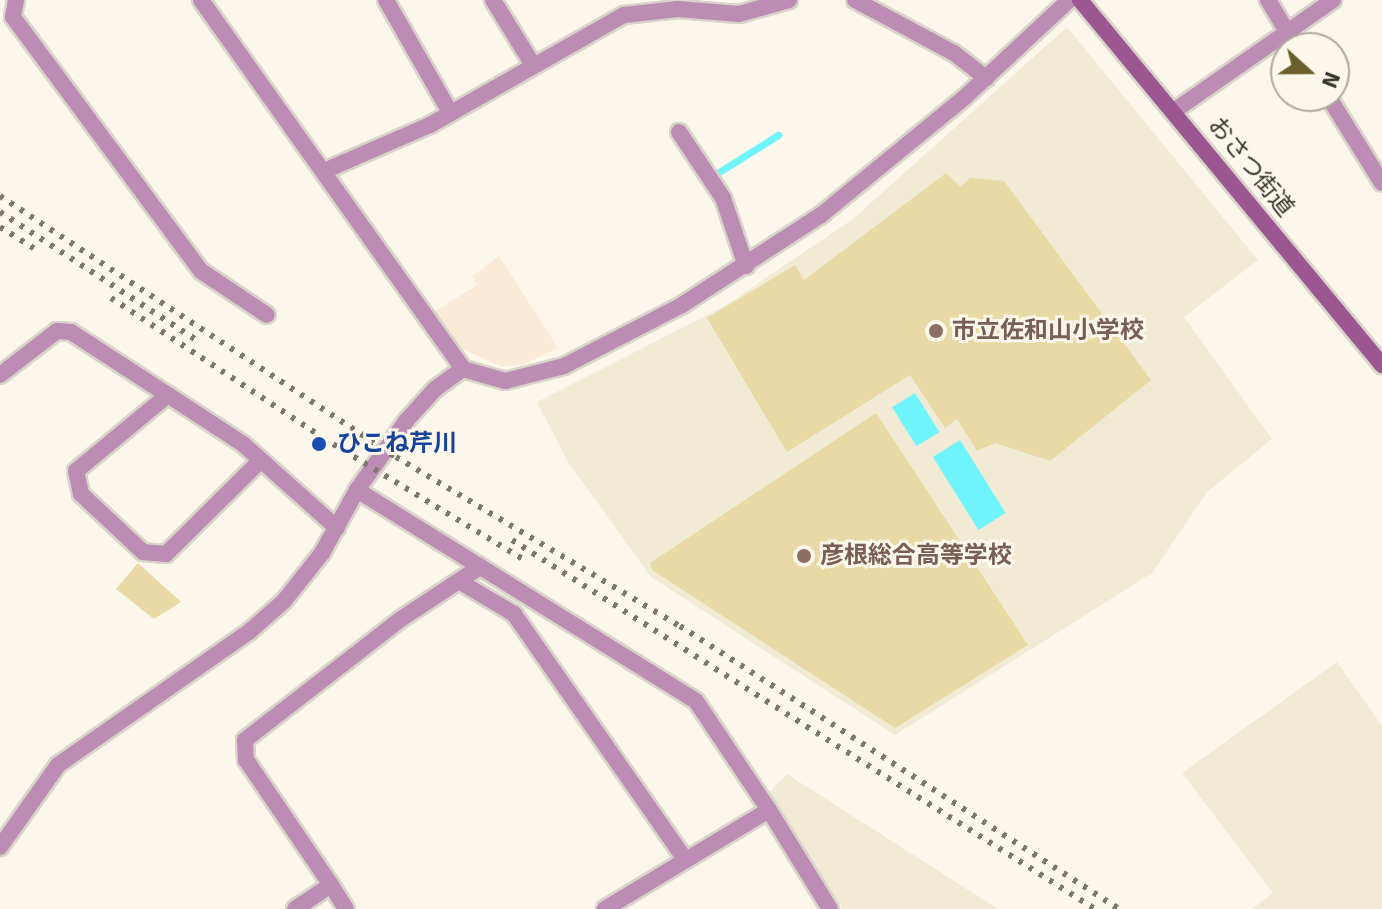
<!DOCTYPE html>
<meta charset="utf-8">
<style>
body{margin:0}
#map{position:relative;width:1382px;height:909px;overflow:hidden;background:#fbf7ea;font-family:Signika,"Noto Sans JP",sans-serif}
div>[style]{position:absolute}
.commercial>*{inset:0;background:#fcead9}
.built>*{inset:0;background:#f1ebd6}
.green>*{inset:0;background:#e9d9a5}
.water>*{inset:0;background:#70f4fb;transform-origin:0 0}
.stream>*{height:7px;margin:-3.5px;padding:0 3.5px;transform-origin:3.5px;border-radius:3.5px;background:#70f4fb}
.roads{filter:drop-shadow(2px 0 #d8d4c9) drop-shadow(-2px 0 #d8d4c9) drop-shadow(0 2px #d8d4c9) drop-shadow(0 -2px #d8d4c9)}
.street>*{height:16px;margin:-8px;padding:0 8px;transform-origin:8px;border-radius:8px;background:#bc8cb4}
.secondary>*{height:16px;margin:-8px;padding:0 8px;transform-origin:8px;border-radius:8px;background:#9c5792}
.rail>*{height:6px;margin-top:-3px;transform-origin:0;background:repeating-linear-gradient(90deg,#7b7870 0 4px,transparent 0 12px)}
.dots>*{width:22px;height:22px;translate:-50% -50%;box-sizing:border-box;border:4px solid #fbf7ea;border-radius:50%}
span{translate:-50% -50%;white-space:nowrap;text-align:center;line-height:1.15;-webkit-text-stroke:6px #fbf7ea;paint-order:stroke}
.street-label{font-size:24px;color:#373530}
.education-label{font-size:24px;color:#785e54;font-weight:700}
.left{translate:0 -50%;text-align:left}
.transit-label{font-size:24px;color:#164399;font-weight:700}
.north{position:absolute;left:1270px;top:32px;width:80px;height:80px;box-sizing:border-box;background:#fbf7ea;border:2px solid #ada9a0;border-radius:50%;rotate:111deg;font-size:22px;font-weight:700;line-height:32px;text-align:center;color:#373530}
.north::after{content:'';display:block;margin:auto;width:28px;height:36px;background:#6c602d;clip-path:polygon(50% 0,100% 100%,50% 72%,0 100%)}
</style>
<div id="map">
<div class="commercial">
<div style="clip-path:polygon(499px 256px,558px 348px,525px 364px,502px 367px,463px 349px,434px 312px,477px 285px,472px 276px)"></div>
</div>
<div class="built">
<div style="clip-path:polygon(1067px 27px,1258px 260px,1184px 317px,1272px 439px,1207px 492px,1152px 573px,895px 735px,651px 577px,568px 462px,537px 402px,723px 307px,853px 219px)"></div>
<div style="clip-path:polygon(1337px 662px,1382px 726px,1382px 909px,1252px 909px,1273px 893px,1182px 773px)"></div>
<div style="clip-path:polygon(787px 774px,998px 909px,842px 909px,767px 794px)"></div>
</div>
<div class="green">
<div style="clip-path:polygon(946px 173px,960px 187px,970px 178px,1004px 181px,1151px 380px,1050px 461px,995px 443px,977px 451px,957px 419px,945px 428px,910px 375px,787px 452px,707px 318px,795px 265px,804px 280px)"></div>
<div style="clip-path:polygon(876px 413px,1028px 645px,895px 728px,652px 570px,650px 563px)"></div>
<div style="clip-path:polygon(138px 563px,181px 602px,154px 619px,116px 589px)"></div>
</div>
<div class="water">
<div style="left:915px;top:393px;width:46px;height:27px;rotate:58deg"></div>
<div style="left:960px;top:440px;width:86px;height:32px;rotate:58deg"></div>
</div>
<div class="stream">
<div style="left:719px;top:172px;width:70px;rotate:-32.1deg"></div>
</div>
<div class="roads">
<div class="street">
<div style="left:16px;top:0;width:17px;rotate:100deg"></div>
<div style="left:13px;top:17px;width:316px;rotate:53.5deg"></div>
<div style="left:201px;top:271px;width:79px;rotate:33.7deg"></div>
<div style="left:201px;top:0;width:453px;rotate:54.6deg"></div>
<div style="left:463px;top:369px;width:44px;rotate:15.9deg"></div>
<div style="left:505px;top:381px;width:61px;rotate:-14.3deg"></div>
<div style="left:564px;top:366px;width:133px;rotate:-27.3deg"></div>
<div style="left:682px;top:305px;width:166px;rotate:-32.9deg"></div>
<div style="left:821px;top:215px;width:185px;rotate:-39.3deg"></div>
<div style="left:964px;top:98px;width:144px;rotate:-43deg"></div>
<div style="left:386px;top:0;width:129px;rotate:60.3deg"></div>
<div style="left:493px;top:0;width:76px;rotate:58.4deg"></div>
<div style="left:855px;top:0;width:112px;rotate:28.2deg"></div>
<div style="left:954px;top:53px;width:41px;rotate:38deg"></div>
<div style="left:1268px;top:0;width:56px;rotate:58.9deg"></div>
<div style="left:1328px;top:96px;width:102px;rotate:58.2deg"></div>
<div style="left:1174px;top:111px;width:194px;rotate:-34.9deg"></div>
<div style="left:679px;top:132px;width:79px;rotate:56.3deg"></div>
<div style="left:723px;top:198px;width:72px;rotate:71.3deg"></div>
<div style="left:324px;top:171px;width:116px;rotate:-23.5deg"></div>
<div style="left:430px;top:125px;width:223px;rotate:-29.6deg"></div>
<div style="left:624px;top:15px;width:54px;rotate:-6.3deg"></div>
<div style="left:678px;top:9px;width:61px;rotate:4.7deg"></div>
<div style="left:739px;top:14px;width:52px;rotate:-15.6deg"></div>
<div style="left:0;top:375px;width:72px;rotate:-37.7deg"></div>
<div style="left:57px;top:331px;width:14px;rotate:4deg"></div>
<div style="left:71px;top:332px;width:116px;rotate:33deg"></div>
<div style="left:260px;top:461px;width:132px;rotate:135.3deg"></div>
<div style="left:166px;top:554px;width:23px;rotate:-175deg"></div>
<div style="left:143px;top:552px;width:85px;rotate:-136.9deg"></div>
<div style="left:81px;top:494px;width:24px;rotate:-102deg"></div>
<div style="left:76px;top:471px;width:119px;rotate:-39.6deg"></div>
<div style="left:168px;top:395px;width:90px;rotate:33.2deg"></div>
<div style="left:243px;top:444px;width:126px;rotate:41.8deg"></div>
<div style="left:357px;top:490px;width:399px;rotate:31.9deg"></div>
<div style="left:696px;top:701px;width:131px;rotate:56.2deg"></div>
<div style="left:769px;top:810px;width:192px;rotate:148.9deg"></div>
<div style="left:462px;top:583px;width:61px;rotate:30.8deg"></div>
<div style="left:514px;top:614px;width:297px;rotate:55.1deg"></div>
<div style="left:769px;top:810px;width:116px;rotate:58.4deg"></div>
<div style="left:0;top:847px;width:100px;rotate:-54.7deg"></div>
<div style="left:58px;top:765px;width:234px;rotate:-34.9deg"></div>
<div style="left:250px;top:631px;width:45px;rotate:-41.4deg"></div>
<div style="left:284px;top:601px;width:61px;rotate:-51.6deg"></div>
<div style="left:322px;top:553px;width:72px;rotate:-60.9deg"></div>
<div style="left:357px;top:490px;width:86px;rotate:-54.5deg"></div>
<div style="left:407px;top:420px;width:42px;rotate:-47.9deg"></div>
<div style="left:435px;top:389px;width:34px;rotate:-36deg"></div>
<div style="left:331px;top:885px;width:151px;rotate:-124.2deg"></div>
<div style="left:246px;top:760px;width:20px;rotate:-93deg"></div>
<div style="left:245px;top:740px;width:197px;rotate:-37.8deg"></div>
<div style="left:401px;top:619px;width:95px;rotate:-33.4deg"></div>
<div style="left:295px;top:909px;width:43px;rotate:-33.7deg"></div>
<div style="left:331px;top:885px;width:28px;rotate:58deg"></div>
</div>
<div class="secondary">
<div style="left:1080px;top:0;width:474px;rotate:50.4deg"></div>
</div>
</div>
<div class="rail">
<div style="left:0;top:196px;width:474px;rotate:33.4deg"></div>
<div style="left:396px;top:457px;width:330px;rotate:30.8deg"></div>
<div style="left:680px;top:626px;width:522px;rotate:32.81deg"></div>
<div style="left:0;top:212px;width:236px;rotate:33.1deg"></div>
<div style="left:0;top:227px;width:40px;rotate:32deg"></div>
<div style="left:111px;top:298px;width:254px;rotate:33.4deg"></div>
<div style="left:323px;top:438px;width:234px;rotate:31.2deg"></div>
<div style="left:512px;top:540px;width:690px;rotate:32.33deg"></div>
</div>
<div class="dots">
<div style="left:936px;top:331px;background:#8d6e63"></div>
<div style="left:319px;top:444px;background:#1a4fb4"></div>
<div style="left:804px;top:556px;background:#8d6e63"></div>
</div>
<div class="street-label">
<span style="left:1251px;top:167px;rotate:51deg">おさつ街道</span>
</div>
<div class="education-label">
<span class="left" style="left:952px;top:331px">市立佐和山小学校</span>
<span class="left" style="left:820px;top:556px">彦根総合高等学校</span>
</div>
<div class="transit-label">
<span class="left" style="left:337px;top:444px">ひこね芹川</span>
</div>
<div class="north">N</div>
</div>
